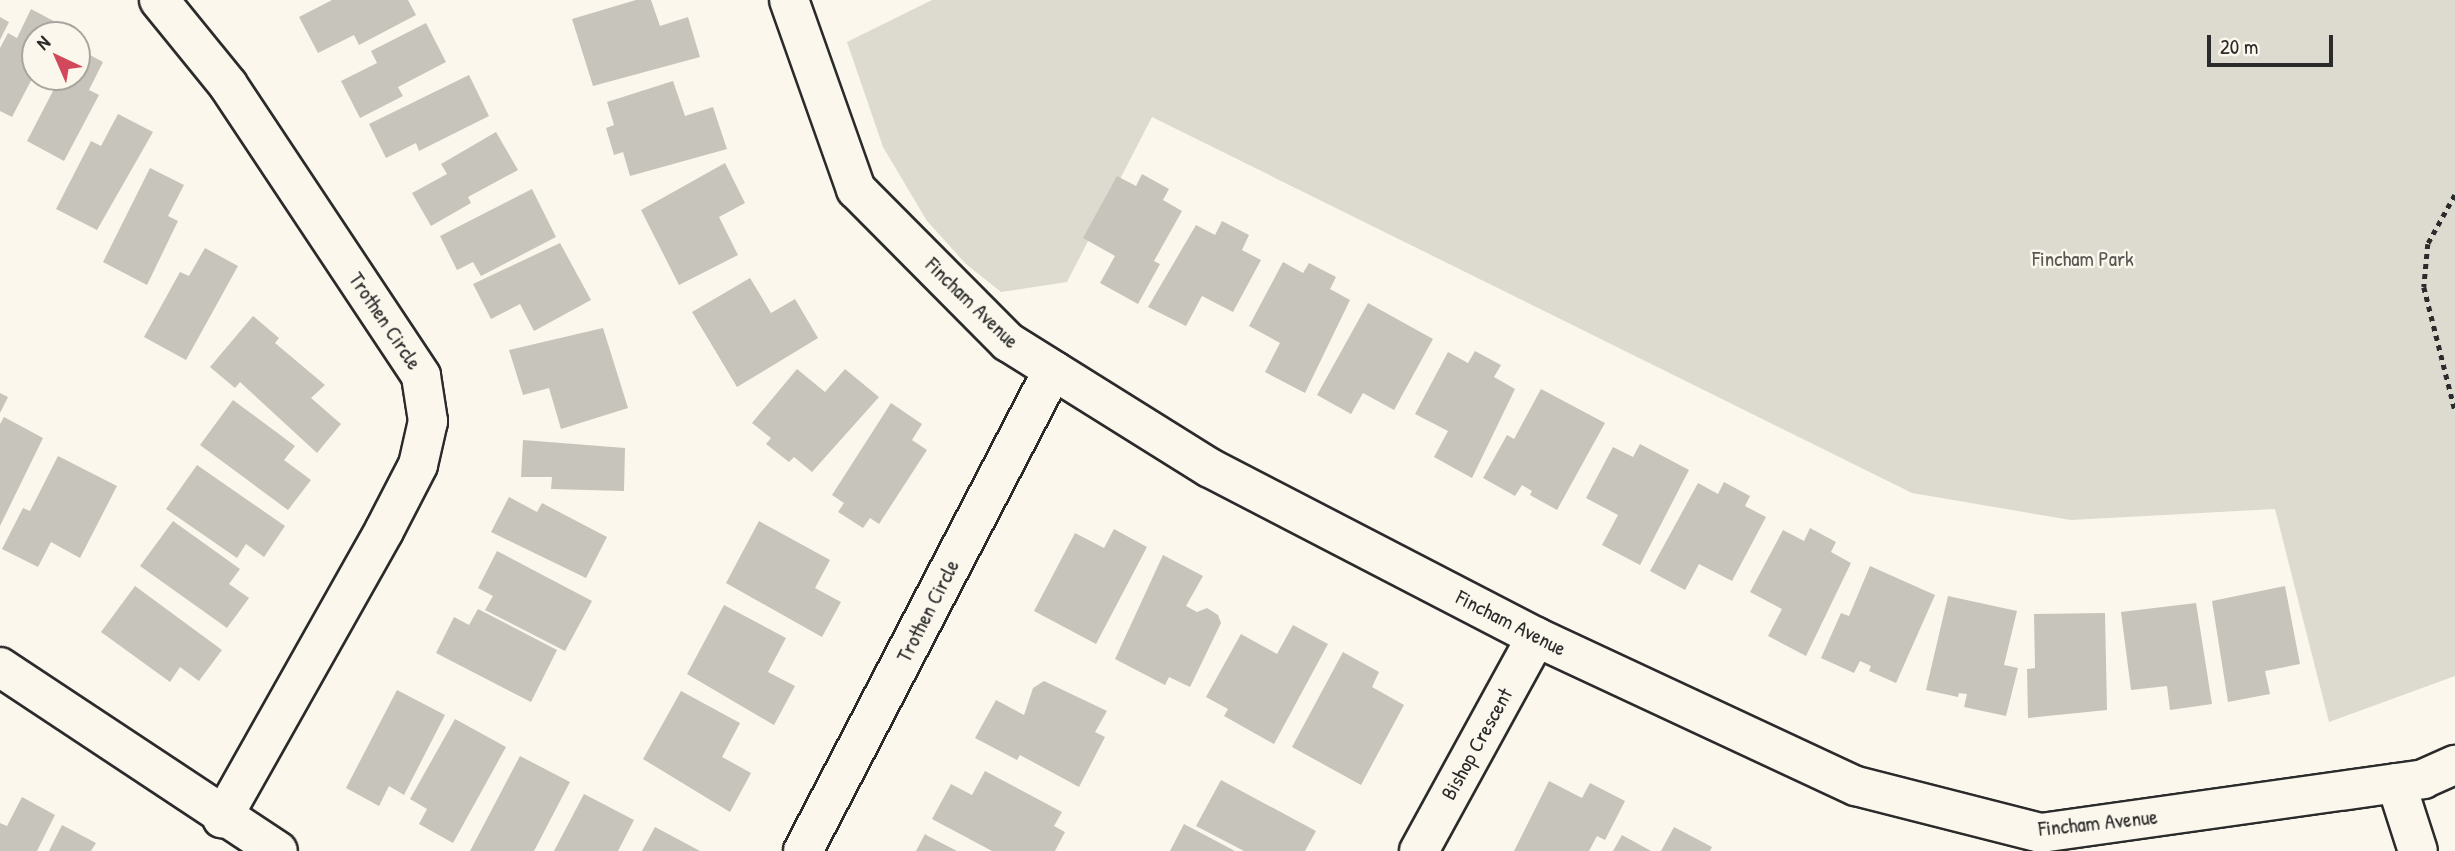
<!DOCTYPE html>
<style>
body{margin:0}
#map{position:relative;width:2455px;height:851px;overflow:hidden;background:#fbf7ec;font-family:"Patrick Hand",sans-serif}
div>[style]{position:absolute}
.green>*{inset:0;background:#dddad0}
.building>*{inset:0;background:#c7c4bc}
.path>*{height:4.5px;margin-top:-2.25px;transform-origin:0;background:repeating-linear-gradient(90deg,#2b2b2b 0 5px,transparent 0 10px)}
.roads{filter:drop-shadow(2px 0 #2b2b2b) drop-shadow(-2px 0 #2b2b2b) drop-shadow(0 2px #2b2b2b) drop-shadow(0 -2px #2b2b2b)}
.minor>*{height:38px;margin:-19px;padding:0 19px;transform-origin:19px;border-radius:19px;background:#fbf7ec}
span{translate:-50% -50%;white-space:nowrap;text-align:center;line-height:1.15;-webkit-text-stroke:5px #fbf7ec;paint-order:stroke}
.park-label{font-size:21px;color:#585754}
.street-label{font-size:21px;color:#2b2b2b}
.north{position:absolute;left:21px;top:21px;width:70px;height:70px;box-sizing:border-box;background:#fbf7ec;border:2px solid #a8a59f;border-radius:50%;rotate:316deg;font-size:19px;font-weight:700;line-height:28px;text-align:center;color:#2b2b2b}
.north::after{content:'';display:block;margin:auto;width:24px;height:32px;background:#d1495b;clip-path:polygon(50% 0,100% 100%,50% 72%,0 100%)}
.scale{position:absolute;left:2207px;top:35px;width:126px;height:32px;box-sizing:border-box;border:4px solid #2b2b2b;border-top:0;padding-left:9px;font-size:21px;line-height:24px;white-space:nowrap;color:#2b2b2b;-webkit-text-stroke:5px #fbf7ec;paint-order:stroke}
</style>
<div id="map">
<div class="green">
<div style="clip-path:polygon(932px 0,2455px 0,2455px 676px,2329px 722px,2275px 509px,2071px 520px,1912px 493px,1152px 117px,1067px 282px,1001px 292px,966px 264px,927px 221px,883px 147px,847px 42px)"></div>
</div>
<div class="building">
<div style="clip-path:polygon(332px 0,408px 0,416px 15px,359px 45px,354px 35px,318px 53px,299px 17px)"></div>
<div style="clip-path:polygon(636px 0,651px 0,660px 26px,688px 17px,700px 57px,593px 86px,572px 19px)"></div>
<div style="clip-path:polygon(31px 9px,65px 27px,60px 35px,35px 35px,35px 73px,12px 117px,0 111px,0 48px,8px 33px,17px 38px)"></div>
<div style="clip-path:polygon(0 17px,9px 22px,0 40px)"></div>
<div style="clip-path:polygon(426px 23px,446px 62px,398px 87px,403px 96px,360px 118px,341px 81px,377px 63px,371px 51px)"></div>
<div style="clip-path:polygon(77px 48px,103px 62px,89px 90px,99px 95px,64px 161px,27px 141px,55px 87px,50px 85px,54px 77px,77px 77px)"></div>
<div style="clip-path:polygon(469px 75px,489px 116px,419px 151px,416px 143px,386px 158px,369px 124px)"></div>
<div style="clip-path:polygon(673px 81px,685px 116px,713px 107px,727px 149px,630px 176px,623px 152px,614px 155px,606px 128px,614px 125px,607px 102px)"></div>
<div style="clip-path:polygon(118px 114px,153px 132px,97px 230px,56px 209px,91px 141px,101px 146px)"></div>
<div style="clip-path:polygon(496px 132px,518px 170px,468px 197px,471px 203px,431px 226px,412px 193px,447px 174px,441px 164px)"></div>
<div style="clip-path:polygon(725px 163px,745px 203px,719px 217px,738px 255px,679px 285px,641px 210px)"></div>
<div style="clip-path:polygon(150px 168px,184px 185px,168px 216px,178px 221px,147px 285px,103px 262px)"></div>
<div style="clip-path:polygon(1142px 174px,1169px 189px,1163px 200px,1182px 211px,1154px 261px,1160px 264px,1138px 304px,1100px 283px,1115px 256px,1083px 238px,1117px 176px,1136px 186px)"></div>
<div style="clip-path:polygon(532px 189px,556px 237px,481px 276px,473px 262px,457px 270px,440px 236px)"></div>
<div style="clip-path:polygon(1222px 221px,1249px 235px,1242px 250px,1261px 260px,1233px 312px,1202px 296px,1186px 326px,1148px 307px,1196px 225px,1215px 235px)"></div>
<div style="clip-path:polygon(560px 243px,591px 300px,534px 331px,520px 304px,491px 319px,473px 284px)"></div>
<div style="clip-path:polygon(205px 248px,238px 266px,186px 360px,144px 337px,180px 272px,189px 276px)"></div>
<div style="clip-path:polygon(1283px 262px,1303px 273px,1309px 263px,1336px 277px,1330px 289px,1350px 300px,1305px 393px,1265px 372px,1280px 343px,1249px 326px)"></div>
<div style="clip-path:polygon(750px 278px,771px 313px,795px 299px,818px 338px,737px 387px,692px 312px)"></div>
<div style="clip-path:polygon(1368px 303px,1433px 339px,1394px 410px,1363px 393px,1351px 414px,1317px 395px)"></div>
<div style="clip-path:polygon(253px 316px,279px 338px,275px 343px,325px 385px,311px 398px,341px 424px,317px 453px,240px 382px,235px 388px,210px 367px)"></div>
<div style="clip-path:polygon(603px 328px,628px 408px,561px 429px,549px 388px,523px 395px,509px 350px)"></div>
<div style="clip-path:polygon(1475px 351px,1501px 365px,1494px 377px,1515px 389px,1472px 478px,1434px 457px,1448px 431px,1415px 414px,1448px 352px,1468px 363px)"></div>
<div style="clip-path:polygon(797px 369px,825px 392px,845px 369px,879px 397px,812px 472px,794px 457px,789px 462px,766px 444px,771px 438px,752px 423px)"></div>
<div style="clip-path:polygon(1541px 389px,1605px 423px,1557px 510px,1530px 495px,1532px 491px,1522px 485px,1515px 496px,1483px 478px,1507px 435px,1514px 439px)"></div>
<div style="clip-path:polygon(0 393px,8px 397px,0 413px)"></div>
<div style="clip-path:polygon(233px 400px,295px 446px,284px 460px,311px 480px,288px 510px,200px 445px)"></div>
<div style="clip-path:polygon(891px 403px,922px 424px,912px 440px,927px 450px,879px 524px,870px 518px,863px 528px,838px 512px,844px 503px,832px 495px)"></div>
<div style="clip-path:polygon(4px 417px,43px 438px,0 526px,0 424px)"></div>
<div style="clip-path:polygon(523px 440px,625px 448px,624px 491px,551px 489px,552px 477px,521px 477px)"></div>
<div style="clip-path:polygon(1640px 444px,1689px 470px,1640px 565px,1602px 545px,1618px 515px,1586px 498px,1613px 447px,1633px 457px)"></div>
<div style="clip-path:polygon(58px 456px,117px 486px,80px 558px,51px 542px,38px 567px,2px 549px,23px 508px,30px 511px)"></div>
<div style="clip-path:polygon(197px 465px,285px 526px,264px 557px,246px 544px,237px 558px,166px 509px)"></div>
<div style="clip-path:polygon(1724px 482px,1750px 496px,1745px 506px,1766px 517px,1732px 581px,1699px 564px,1685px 590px,1650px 571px,1698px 483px,1718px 494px)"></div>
<div style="clip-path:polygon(509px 497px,537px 512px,542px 503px,607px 537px,586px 578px,491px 532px)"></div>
<div style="clip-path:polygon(173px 521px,240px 569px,229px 584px,249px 598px,227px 628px,140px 566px)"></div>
<div style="clip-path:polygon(759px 521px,830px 560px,815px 588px,841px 602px,822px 637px,726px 583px)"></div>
<div style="clip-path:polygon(1810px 528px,1836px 542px,1831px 552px,1851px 563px,1806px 656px,1768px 636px,1782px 609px,1750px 592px,1783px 530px,1804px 541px)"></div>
<div style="clip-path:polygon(1114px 529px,1147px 547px,1096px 644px,1034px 611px,1075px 533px,1104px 548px)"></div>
<div style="clip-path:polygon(497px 551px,592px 601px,565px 651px,485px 610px,493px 596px,478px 588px)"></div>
<div style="clip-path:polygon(1163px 555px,1203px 576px,1186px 606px,1197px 612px,1207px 608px,1218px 615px,1221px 623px,1190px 687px,1169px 677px,1165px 685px,1115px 659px)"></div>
<div style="clip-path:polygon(1870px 566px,1935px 595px,1896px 683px,1869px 671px,1871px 666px,1860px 661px,1854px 673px,1821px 658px,1841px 613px,1849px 616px)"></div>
<div style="clip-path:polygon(135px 586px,222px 650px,199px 681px,180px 667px,170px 682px,101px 632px)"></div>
<div style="clip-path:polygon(2285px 586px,2300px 664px,2265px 671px,2270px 694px,2228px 702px,2212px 601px)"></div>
<div style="clip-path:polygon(1948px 596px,2017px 611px,2004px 665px,2018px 668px,2006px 716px,1964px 707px,1967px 694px,1959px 693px,1958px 697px,1926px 690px)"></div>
<div style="clip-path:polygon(2196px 603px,2212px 704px,2170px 710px,2167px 686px,2131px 690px,2121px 612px)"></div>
<div style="clip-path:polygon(724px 605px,786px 638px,768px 672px,795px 686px,774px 725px,687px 674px)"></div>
<div style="clip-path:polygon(478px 609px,557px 650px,531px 702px,436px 653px,454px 617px,469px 625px)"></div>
<div style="clip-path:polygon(2105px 613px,2107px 710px,2028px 718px,2027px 669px,2035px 668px,2034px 614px)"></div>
<div style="clip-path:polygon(1293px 625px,1328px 644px,1274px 744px,1224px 716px,1228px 709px,1206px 697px,1241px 634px,1277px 654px)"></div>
<div style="clip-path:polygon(1343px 652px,1379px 672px,1372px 687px,1404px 705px,1361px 785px,1292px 747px)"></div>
<div style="clip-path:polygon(1044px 681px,1107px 711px,1095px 732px,1105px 737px,1079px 787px,1020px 755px,1017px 760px,975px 738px,996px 700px,1024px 715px,1033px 688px)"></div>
<div style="clip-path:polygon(397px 690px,445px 715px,404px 795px,389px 786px,379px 806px,346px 788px)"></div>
<div style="clip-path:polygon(681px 691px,740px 723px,722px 757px,751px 773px,730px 812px,643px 759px)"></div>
<div style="clip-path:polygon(455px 719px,506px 747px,453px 843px,419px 824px,427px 809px,410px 799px)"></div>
<div style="clip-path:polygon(520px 756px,570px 782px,534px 851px,470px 851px)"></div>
<div style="clip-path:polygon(985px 771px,1062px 812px,1054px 826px,1065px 832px,1055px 851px,992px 851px,932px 819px,951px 784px,972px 795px)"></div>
<div style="clip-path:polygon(1221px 780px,1316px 831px,1305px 851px,1244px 851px,1196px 826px)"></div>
<div style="clip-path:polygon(1549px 781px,1582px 798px,1590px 783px,1625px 801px,1605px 840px,1597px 836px,1589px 851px,1514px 851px)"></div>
<div style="clip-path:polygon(584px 794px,634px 820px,618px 851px,554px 851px)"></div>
<div style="clip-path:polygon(22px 797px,55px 815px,37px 851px,0 851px,0 823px,7px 826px)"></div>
<div style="clip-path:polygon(1184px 824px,1235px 851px,1170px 851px)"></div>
<div style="clip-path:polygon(62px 825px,96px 843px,91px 851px,49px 851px)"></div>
<div style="clip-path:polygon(655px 827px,700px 851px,642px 851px)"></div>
<div style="clip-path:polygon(1674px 827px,1712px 847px,1710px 851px,1661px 851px)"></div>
<div style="clip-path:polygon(925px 834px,928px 836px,957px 851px,916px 851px)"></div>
<div style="clip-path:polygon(1622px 835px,1651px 851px,1613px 851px)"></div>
</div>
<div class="path">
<div style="left:2455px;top:195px;width:56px;rotate:118.9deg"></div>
<div style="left:2428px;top:244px;width:43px;rotate:95.3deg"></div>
<div style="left:2424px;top:287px;width:127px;rotate:75.9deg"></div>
</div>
<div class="roads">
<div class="minor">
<div style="left:159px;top:0;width:109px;rotate:50.9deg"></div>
<div style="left:228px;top:85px;width:349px;rotate:56.4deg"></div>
<div style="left:421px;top:376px;width:46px;rotate:81.2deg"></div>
<div style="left:428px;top:421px;width:45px;rotate:102.8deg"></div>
<div style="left:418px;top:465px;width:74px;rotate:117.3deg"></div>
<div style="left:384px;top:531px;width:330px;rotate:119.4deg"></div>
<div style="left:789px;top:0;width:201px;rotate:70.5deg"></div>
<div style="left:856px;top:189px;width:216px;rotate:45.2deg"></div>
<div style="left:1008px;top:342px;width:238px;rotate:32deg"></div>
<div style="left:1210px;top:468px;width:367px;rotate:27.4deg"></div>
<div style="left:1536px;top:637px;width:353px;rotate:25deg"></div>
<div style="left:1856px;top:786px;width:191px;rotate:14.3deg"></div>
<div style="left:2041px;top:833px;width:386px;rotate:-8deg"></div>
<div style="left:2423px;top:779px;width:35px;rotate:-24deg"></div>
<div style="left:0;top:667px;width:333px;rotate:33.5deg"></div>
<div style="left:2396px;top:783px;width:71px;rotate:72.1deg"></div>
<div style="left:803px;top:851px;width:542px;rotate:-62.54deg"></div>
<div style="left:1419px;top:851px;width:244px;rotate:-61.3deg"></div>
</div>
</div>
<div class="park-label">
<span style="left:2083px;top:259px">Fincham Park</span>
</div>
<div class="street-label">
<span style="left:972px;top:303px;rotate:44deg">Fincham Avenue</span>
<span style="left:385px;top:321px;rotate:56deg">Trothen Circle</span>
<span style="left:928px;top:611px;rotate:-63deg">Trothen Circle</span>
<span style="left:1511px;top:623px;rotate:27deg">Fincham Avenue</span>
<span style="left:1477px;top:744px;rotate:-61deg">Bishop Crescent</span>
<span style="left:2098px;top:823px;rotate:-6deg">Fincham Avenue</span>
</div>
<div class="north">N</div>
<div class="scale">20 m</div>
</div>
